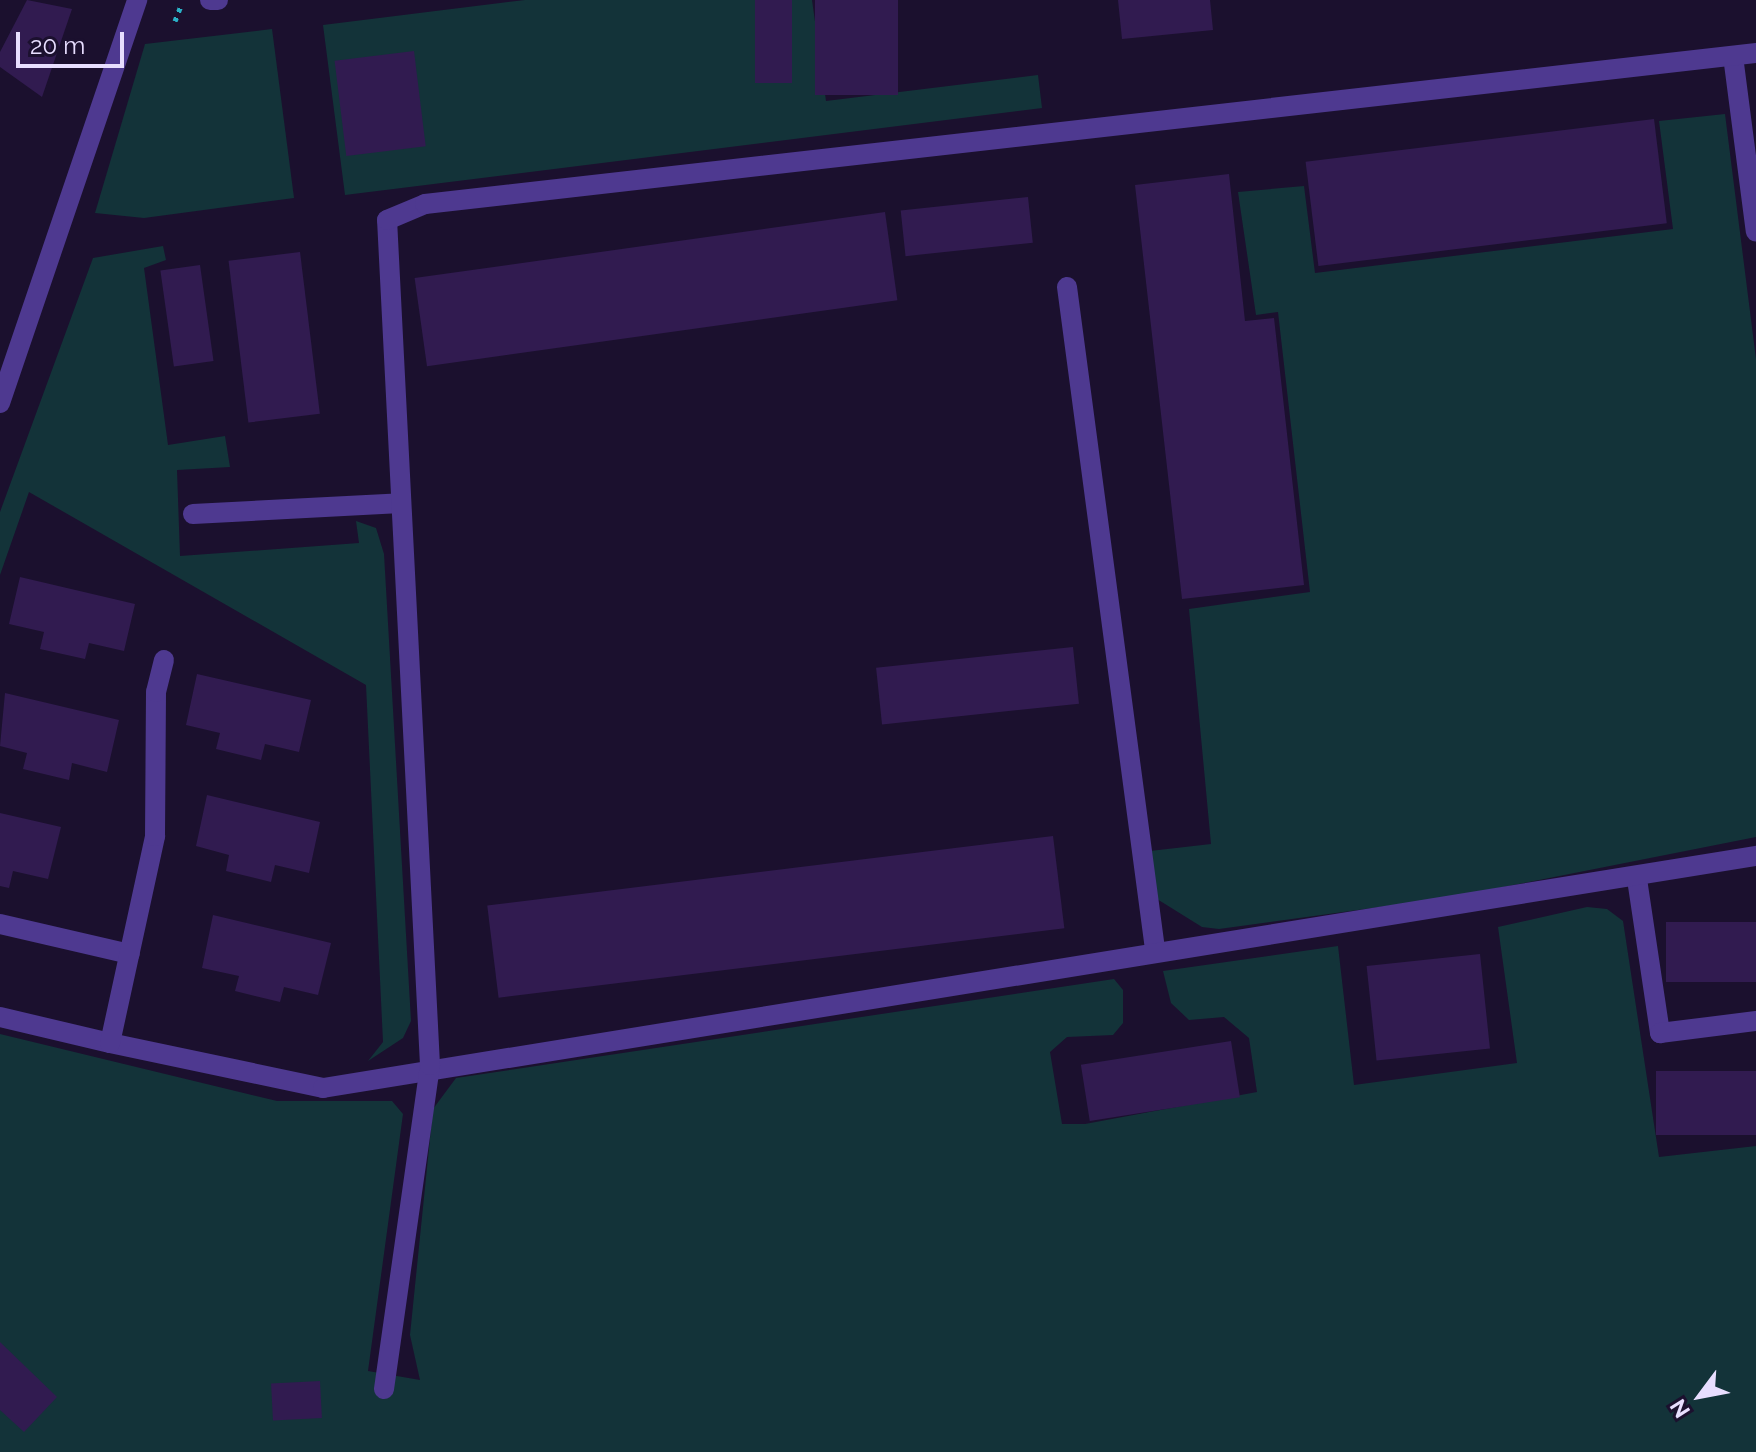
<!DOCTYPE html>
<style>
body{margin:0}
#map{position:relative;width:1756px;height:1452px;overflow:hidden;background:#1b102e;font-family:Raleway,sans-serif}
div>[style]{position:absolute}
.green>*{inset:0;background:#133339}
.building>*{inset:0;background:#311b50;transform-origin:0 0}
.path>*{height:5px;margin-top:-2.5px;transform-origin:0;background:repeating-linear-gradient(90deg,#2ab1c7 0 4px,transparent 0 10px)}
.service>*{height:20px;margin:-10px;padding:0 10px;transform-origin:10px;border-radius:10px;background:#4e3990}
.minor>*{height:20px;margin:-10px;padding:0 10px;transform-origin:10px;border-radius:10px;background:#4e3990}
.tertiary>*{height:20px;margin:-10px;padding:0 10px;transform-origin:10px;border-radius:10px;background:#4e3990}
span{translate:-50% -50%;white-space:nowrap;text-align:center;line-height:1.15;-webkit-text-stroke:8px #1b102e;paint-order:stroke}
.north{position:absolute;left:1660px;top:1356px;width:80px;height:80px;-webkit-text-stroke:6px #1b102e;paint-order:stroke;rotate:238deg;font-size:22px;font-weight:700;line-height:32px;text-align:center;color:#e8deff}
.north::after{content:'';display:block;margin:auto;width:28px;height:36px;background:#e8deff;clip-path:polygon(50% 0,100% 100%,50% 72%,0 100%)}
.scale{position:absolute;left:16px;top:32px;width:108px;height:36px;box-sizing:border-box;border:4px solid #e8deff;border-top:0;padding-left:10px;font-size:24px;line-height:28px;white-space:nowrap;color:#e8deff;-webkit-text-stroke:6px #1b102e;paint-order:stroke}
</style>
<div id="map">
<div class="green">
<div style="clip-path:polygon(525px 0,812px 0,826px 101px,1038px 75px,1042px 108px,345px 195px,323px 25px)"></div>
<div style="clip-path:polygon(272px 29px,294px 198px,144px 218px,95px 213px,145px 44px)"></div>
<div style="clip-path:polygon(1725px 114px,1756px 359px,1756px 837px,1453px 897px,1219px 929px,1202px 927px,1157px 899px,1150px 851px,1211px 844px,1189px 609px,1310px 592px,1278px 312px,1256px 315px,1238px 192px,1304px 186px,1315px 273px,1673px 229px,1659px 121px)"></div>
<div style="clip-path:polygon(163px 246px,166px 260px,144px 268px,168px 445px,225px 436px,230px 467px,177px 470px,180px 556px,359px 543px,356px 521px,376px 528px,384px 554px,411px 1021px,403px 1038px,368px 1061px,383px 1042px,366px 685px,29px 492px,0 575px,0 512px,93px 258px)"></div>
<div style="clip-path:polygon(1587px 907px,1607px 909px,1623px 921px,1659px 1157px,1756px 1146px,1756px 1452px,0 1452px,0 1034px,277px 1101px,392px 1101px,403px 1114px,368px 1371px,420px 1380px,410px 1335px,433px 1109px,456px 1078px,1114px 979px,1123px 990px,1123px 1023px,1113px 1035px,1067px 1037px,1050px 1052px,1062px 1124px,1085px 1124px,1257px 1092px,1249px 1038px,1224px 1017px,1189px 1020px,1171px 1003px,1163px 971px,1338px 946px,1354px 1085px,1517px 1063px,1498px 927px)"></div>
</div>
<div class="building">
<div style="clip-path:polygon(27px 0,72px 9px,42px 97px,0 67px,0 52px)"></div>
<div style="left:755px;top:0;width:37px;height:83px"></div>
<div style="left:815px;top:0;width:83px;height:95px"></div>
<div style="clip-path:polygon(1118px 0,1210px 0,1213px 30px,1122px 39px)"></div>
<div style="left:414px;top:51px;width:96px;height:80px;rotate:83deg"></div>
<div style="left:1654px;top:119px;width:105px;height:351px;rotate:83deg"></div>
<div style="clip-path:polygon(1229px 174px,1245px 321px,1274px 318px,1304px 585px,1182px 599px,1135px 185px)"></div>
<div style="left:1028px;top:197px;width:46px;height:128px;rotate:84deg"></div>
<div style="left:885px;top:212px;width:89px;height:475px;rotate:82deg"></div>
<div style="left:300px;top:252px;width:163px;height:72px;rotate:83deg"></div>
<div style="left:200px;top:265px;width:97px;height:40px;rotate:82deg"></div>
<div style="clip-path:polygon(20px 577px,135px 604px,124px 651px,89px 643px,85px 659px,40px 649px,44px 632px,9px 624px)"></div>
<div style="left:1073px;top:647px;width:57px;height:198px;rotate:84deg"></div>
<div style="clip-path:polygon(197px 674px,311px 700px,299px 752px,265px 744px,261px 760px,216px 749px,220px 733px,186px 725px)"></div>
<div style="clip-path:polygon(5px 693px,119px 720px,107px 772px,72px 763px,69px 780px,23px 769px,27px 753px,0 746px)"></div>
<div style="clip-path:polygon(207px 795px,320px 822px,309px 873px,275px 865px,271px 882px,226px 871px,229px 855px,196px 846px)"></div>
<div style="clip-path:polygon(0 813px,61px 827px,48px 879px,13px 871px,9px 888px,0 886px)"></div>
<div style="left:1053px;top:836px;width:93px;height:570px;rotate:83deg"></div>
<div style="clip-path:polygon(213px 915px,331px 943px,318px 995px,284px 987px,280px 1002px,235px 991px,239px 976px,202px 968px)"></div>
<div style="left:1756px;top:922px;width:60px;height:90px;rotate:90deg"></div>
<div style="left:1480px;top:954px;width:95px;height:114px;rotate:84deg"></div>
<div style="left:1231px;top:1041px;width:57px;height:152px;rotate:81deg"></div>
<div style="left:1756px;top:1071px;width:64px;height:100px;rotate:90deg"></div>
<div style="clip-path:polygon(0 1342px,57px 1397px,24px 1432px,0 1410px)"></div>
<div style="left:320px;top:1381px;width:37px;height:49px;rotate:87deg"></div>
</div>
<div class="path">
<div style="left:175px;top:21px;width:17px;rotate:-69deg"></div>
</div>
<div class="service">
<div style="left:210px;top:0;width:8px"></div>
<div style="left:1733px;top:56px;width:177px;rotate:82.6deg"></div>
<div style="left:1067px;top:287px;width:668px;rotate:82.43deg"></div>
<div style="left:193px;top:514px;width:208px;rotate:-3deg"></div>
<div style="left:1637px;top:879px;width:156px;rotate:81.5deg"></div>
<div style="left:1660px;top:1033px;width:97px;rotate:-7.1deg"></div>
<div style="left:0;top:924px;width:133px;rotate:13deg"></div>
<div style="left:110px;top:1043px;width:218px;rotate:11.9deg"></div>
<div style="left:323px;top:1088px;width:1452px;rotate:-9.2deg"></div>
<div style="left:384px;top:1389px;width:327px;rotate:-81.9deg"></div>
<div style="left:430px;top:1065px;width:846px;rotate:-92.91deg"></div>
<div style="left:387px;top:220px;width:41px;rotate:-22.8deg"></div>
<div style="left:425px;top:204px;width:1340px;rotate:-6.47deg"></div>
</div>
<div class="minor">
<div style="left:0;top:1017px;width:113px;rotate:13.3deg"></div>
<div style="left:110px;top:1043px;width:212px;rotate:-77.7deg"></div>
<div style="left:155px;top:836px;width:144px;rotate:-89.6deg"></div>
<div style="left:156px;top:692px;width:33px;rotate:-76deg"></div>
</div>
<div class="tertiary">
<div style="left:0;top:403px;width:426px;rotate:-71.2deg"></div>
</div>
<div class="north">N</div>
<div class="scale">20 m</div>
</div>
